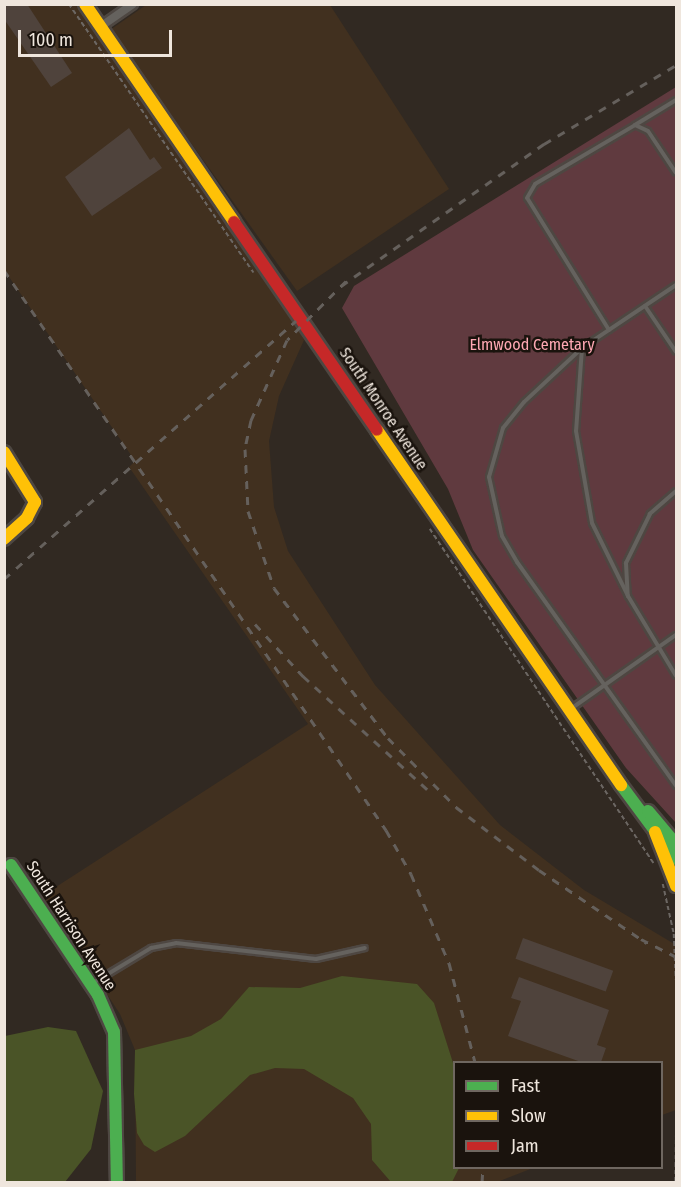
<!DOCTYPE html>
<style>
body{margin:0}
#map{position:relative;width:681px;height:1187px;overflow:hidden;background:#312922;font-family:"Fira Sans Condensed",sans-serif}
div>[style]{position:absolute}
.built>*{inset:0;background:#41301f}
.green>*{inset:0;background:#603a3f}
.water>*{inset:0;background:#4a5427}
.building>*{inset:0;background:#4f433c;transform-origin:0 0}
.path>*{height:1.5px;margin-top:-0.75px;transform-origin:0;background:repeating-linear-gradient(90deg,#6c6763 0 4.5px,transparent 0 7.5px)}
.roads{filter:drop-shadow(2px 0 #4e4742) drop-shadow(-2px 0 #4e4742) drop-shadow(0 2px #4e4742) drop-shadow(0 -2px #4e4742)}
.lane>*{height:4px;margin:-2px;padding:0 2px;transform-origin:2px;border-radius:2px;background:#65625e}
.street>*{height:8px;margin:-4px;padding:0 4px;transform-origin:4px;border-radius:4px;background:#65625e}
.fast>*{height:12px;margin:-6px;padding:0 6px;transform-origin:6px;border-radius:6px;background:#4caf50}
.slow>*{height:12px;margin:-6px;padding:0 6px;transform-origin:6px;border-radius:6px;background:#ffc107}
.jam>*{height:12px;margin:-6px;padding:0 6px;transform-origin:6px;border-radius:6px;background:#c62828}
.rail>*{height:3px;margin-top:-1.5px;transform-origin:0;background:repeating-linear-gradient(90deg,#65605c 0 8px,transparent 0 16px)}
span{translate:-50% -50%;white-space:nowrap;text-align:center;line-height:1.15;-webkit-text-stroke:5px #1a130d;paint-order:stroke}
.park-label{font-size:16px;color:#fea8b3}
.street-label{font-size:16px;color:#efe6dd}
.frame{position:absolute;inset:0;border:6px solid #efe6dd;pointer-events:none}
.legend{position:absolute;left:453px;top:1061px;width:210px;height:108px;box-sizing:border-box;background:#1a130d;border:2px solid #6f6760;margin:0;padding:8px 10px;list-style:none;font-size:18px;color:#efe6dd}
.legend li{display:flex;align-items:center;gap:12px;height:30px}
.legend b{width:30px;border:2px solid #6f6760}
.scale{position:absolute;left:18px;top:30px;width:154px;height:27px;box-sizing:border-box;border:3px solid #efe6dd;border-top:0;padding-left:8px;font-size:18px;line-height:21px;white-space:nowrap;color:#efe6dd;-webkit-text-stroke:4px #1a130d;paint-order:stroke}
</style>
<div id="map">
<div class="built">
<div style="clip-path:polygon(4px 5px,76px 5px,290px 313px,304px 340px,279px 396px,269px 441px,274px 507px,288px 551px,375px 685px,500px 825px,584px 890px,676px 945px,676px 1140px,676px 1110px,662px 1115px,662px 1062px,454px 1062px,454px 1168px,533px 1168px,497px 1182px,136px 1182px,135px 1050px,120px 1014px,42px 896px,308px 724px,129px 467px,135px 461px,5px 271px)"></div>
<div style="clip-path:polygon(146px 5px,330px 5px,449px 189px,297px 291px,110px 30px)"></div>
</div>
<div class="green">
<div style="clip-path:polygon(676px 87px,676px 823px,626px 768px,473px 550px,448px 489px,342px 308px,354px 286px)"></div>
</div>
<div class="water">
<div style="clip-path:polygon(342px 976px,417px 984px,434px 1003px,454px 1066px,454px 1168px,459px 1168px,452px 1182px,391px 1182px,372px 1160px,371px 1124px,353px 1098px,304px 1069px,275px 1068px,250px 1075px,185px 1136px,155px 1152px,144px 1145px,137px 1133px,134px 1094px,135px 1050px,191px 1036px,221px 1019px,249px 987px,300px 988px)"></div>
<div style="clip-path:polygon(48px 1027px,76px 1031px,103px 1091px,91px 1149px,65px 1182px,5px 1182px,5px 1036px)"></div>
</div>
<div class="building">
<div style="clip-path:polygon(4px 4px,27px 4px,72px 73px,51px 87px,4px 19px)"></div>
<div style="clip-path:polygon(129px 128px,150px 160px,154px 157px,162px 168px,92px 216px,65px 177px)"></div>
<div style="left:523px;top:938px;width:96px;height:22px;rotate:20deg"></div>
<div style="clip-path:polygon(519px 977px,609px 1010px,597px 1045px,606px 1048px,601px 1062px,581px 1062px,508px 1036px,521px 1001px,511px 998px)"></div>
</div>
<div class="path">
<div style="left:69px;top:4px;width:326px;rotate:55.5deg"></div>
<div style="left:430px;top:529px;width:402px;rotate:56.2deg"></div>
<div style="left:663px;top:884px;width:51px;rotate:77.6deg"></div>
<div style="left:674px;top:934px;width:46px;rotate:87.5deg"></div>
<div style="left:675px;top:1182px;width:65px;rotate:-89.1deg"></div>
</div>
<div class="roads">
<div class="lane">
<div style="left:635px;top:125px;width:48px;rotate:-31.4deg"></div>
<div style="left:676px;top:285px;width:113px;rotate:146.2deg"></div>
<div style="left:582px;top:348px;width:79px;rotate:137deg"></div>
<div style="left:524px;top:402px;width:33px;rotate:129deg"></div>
<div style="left:503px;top:428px;width:51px;rotate:105.9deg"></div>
<div style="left:489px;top:477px;width:60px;rotate:77.6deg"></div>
<div style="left:502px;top:536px;width:30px;rotate:60deg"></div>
<div style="left:517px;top:562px;width:275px;rotate:54.6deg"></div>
<div style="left:645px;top:306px;width:55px;rotate:56deg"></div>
<div style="left:609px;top:330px;width:155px;rotate:-121.8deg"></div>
<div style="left:527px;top:198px;width:16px;rotate:-60deg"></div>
<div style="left:535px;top:184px;width:116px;rotate:-30.5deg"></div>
<div style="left:635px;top:125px;width:14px;rotate:25deg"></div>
<div style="left:648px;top:131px;width:50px;rotate:56.3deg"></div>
<div style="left:582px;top:348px;width:83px;rotate:94.1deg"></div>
<div style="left:576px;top:431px;width:93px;rotate:80.1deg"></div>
<div style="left:592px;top:523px;width:81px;rotate:63.7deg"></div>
<div style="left:676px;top:491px;width:35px;rotate:139deg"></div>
<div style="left:650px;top:514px;width:55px;rotate:116.1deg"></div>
<div style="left:626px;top:563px;width:33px;rotate:87deg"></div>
<div style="left:628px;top:596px;width:93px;rotate:59deg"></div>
<div style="left:572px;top:708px;width:127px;rotate:-35.1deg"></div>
<div style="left:93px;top:983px;width:68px;rotate:-31.1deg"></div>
<div style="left:151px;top:948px;width:25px;rotate:-11deg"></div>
<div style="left:176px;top:943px;width:141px;rotate:6.5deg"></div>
<div style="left:316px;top:959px;width:50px;rotate:-12.7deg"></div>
</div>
<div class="street">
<div style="left:100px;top:27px;width:40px;rotate:-34.9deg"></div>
</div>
<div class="fast">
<div style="left:621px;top:785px;width:92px;rotate:53.4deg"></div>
<div style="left:648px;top:811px;width:43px;rotate:49.7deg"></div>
<div style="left:11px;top:865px;width:156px;rotate:56.2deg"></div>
<div style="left:98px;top:995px;width:40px;rotate:66.6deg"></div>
<div style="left:114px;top:1032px;width:150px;rotate:88.9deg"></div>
</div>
<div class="slow">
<div style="left:85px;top:4px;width:264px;rotate:55.6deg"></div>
<div style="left:377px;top:430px;width:431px;rotate:55.5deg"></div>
<div style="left:4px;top:452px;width:59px;rotate:58.2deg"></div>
<div style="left:35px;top:502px;width:18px;rotate:117deg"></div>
<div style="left:27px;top:518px;width:31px;rotate:138deg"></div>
<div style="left:655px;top:832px;width:58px;rotate:68.7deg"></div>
</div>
<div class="jam">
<div style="left:234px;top:222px;width:252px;rotate:55.5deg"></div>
</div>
</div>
<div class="rail">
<div style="left:4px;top:270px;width:678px;rotate:55.7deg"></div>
<div style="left:386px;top:830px;width:51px;rotate:60.4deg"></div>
<div style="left:411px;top:874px;width:97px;rotate:66.9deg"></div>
<div style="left:449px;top:963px;width:102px;rotate:75.3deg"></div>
<div style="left:346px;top:281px;width:83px;rotate:135deg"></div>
<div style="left:287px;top:340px;width:88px;rotate:114.2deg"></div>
<div style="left:251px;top:420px;width:30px;rotate:102deg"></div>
<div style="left:245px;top:449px;width:62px;rotate:87.2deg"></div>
<div style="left:248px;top:511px;width:81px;rotate:71.3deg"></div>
<div style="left:274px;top:588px;width:188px;rotate:52.8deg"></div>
<div style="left:388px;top:738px;width:97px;rotate:45.4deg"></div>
<div style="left:456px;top:807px;width:104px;rotate:37.2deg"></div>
<div style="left:539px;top:870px;width:130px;rotate:34.1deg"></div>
<div style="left:341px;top:286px;width:248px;rotate:-35deg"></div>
<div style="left:544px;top:144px;width:154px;rotate:-30.9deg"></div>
<div style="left:4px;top:579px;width:390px;rotate:-41.5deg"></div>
<div style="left:255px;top:624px;width:71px;rotate:47.3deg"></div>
<div style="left:303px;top:676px;width:169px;rotate:42.4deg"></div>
<div style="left:641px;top:939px;width:39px;rotate:27deg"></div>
<div style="left:482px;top:1182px;width:14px;rotate:-86deg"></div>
</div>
<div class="park-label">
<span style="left:532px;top:345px">Elmwood Cemetary</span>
</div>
<div class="street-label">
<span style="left:383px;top:409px;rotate:56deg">South Monroe Avenue</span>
<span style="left:71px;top:926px;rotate:57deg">South Harrison Avenue</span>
</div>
<div class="frame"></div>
<ul class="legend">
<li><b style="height:8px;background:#4caf50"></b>Fast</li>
<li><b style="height:8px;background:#ffc107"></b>Slow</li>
<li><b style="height:8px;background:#c62828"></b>Jam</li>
</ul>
<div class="scale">100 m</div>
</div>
